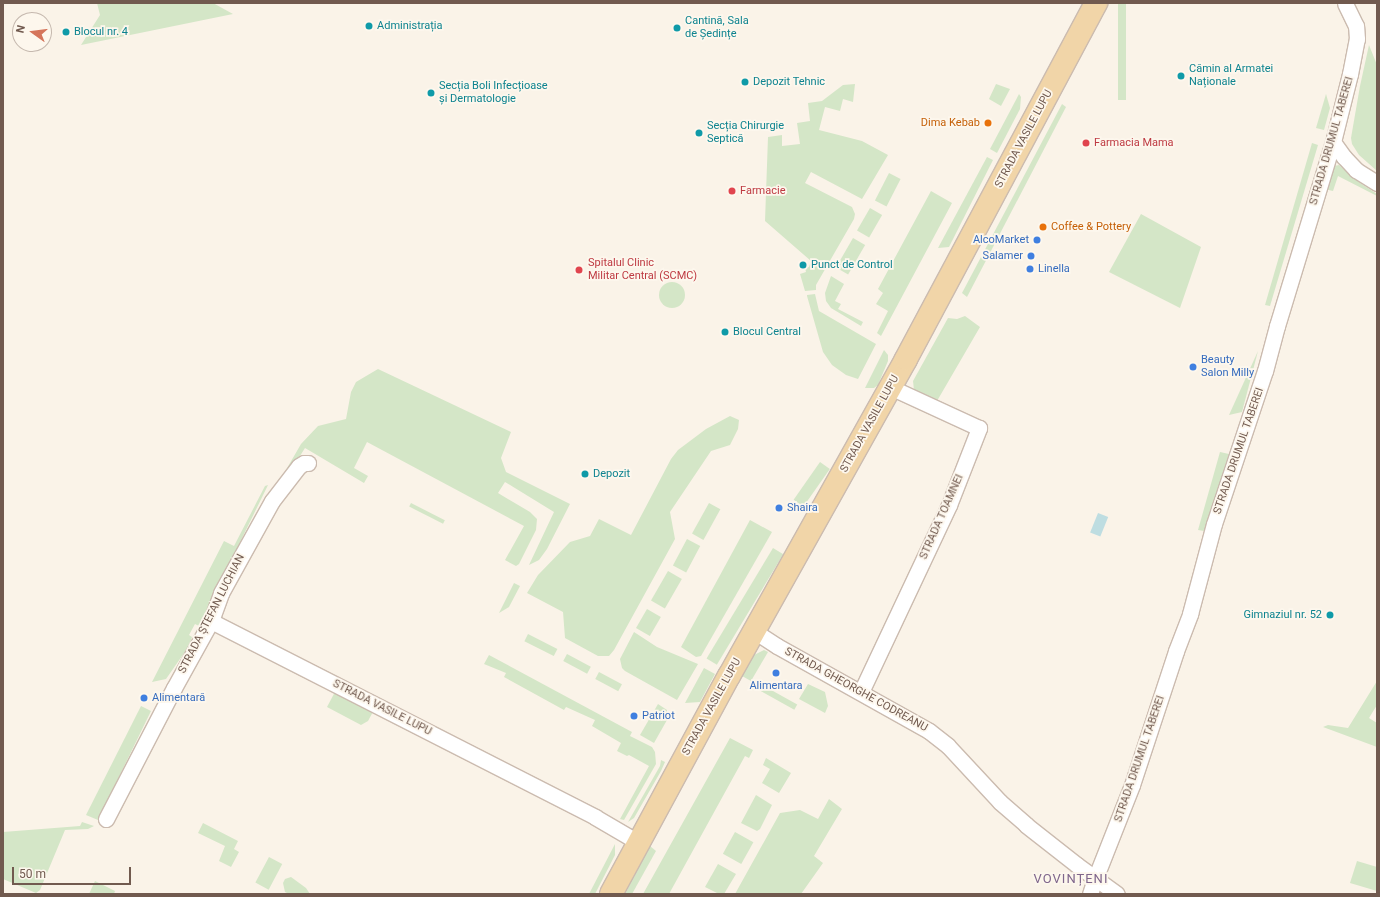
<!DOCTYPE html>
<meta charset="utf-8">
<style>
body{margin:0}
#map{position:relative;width:1380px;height:897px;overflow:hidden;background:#faf3e8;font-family:Roboto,sans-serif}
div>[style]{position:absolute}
.green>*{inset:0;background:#d4e6c7;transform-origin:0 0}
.round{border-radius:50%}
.water>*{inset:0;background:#bedde1;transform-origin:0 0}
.roads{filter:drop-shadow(1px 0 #cbbbaf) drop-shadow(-1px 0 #cbbbaf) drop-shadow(0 1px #cbbbaf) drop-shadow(0 -1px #cbbbaf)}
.street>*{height:15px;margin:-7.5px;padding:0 7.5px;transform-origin:7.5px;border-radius:7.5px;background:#fff}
.primary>*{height:22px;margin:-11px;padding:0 11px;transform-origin:11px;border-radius:11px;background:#f1d5a8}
.dots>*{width:11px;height:11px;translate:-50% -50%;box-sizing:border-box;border:2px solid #fdf7ed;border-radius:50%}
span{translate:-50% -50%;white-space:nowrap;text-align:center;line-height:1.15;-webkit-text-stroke:3.5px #fdf7ed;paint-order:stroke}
.culture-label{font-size:11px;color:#0d838f}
.left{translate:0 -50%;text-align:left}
.right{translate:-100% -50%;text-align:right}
.food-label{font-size:11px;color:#c56008}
.street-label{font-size:11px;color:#715a4f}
.health-label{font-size:11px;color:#be3a42}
.shop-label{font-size:11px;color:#366cbe}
.quarter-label{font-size:13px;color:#7f668c;letter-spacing:1px}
.frame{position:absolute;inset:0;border:4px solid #715a4f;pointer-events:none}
.north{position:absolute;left:12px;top:12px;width:40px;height:40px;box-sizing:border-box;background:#fdf7ed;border:1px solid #c5b8ae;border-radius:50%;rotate:284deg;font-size:11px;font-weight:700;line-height:16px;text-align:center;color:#715a4f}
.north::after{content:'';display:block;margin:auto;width:14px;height:18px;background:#d5755b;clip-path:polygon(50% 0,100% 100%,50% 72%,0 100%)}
.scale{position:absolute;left:12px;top:867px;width:119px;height:18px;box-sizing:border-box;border:2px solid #715a4f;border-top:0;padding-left:5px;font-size:12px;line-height:14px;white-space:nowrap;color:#715a4f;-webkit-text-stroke:3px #fdf7ed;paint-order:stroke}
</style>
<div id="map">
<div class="green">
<div style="clip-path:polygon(97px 3px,213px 3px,233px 14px,81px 45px,100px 15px)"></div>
<div style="left:1118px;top:3px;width:8px;height:97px"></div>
<div style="clip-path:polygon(1369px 45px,1377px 65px,1377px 171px,1359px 155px,1352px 144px,1351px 138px,1360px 86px)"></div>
<div style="clip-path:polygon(855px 84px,853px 102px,843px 99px,840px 111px,825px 107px,819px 130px,862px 141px,888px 155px,862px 199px,811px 172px,805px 183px,852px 207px,855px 214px,854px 219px,816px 285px,816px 290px,805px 291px,800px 274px,806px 272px,805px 268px,809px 267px,811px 261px,765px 221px,768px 137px,782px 135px,782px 146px,800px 144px,797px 123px,810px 121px,808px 103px,822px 101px,843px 85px)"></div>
<div style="clip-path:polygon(996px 84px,1010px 89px,1001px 106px,989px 99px)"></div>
<div style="clip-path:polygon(1019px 94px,1021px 97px,1020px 109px,997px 153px,990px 149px)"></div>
<div style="clip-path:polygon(1326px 94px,1330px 108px,1324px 130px,1316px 128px)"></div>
<div style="clip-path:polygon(1062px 104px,1066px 107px,967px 297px,962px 293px)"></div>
<div style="clip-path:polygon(1312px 143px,1318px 145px,1270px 306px,1265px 305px)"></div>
<div style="clip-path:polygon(987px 157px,993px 160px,949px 247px,938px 248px)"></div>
<div style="clip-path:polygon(1339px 165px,1360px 183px,1377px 194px,1377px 196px,1338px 176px,1333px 191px,1324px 189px,1328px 171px,1334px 166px)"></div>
<div style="left:889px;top:173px;width:13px;height:31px;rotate:27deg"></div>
<div style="clip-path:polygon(931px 191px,952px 203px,881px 336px,877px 333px,888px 311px,876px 304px,883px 293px,878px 289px)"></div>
<div style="left:870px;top:208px;width:14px;height:26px;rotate:30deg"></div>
<div style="clip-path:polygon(1141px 214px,1201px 247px,1180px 308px,1109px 272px)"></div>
<div style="left:853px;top:238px;width:14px;height:34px;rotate:30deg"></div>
<div style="clip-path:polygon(831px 276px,844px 284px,835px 301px,841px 304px,838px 309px,863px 322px,861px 326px,831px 308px,826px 301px,825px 293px)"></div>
<div class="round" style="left:659px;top:282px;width:26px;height:26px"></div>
<div style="clip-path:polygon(815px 294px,819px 311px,876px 344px,858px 379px,846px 375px,832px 365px,823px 352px,807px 296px,807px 295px)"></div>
<div style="clip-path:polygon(965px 316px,980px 327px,937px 401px,919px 393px,914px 390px,913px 381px,948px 318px,957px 319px)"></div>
<div style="clip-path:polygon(884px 350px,888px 355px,888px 361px,878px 385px,874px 388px,865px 388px)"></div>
<div style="clip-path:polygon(1258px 351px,1242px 412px,1229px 415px)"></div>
<div style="clip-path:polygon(378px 369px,511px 432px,501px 458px,506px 472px,570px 504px,547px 549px,539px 560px,529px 565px,554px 512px,505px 482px,498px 493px,530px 512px,537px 519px,536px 530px,519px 564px,516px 566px,505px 560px,524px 526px,367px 442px,354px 468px,368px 476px,364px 483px,305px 448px,288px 475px,279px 482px,301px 444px,318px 426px,346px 419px,351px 392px,356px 382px)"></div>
<div style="clip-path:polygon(730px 416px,739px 420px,738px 429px,730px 445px,711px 451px,670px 512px,675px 539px,614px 650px,609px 656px,598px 656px,565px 638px,563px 612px,527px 593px,538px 575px,570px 542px,590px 536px,599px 519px,631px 535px,671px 459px,678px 450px,706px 429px)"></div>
<div style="clip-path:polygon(1220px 452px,1229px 454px,1204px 531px,1198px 530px)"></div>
<div style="left:820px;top:462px;width:12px;height:46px;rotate:35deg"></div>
<div style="clip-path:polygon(268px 485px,199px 626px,195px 624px,189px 635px,192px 637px,189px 646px,166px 679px,152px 682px,224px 541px,234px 546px,265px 486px)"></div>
<div style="left:411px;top:503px;width:38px;height:4px;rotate:27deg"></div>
<div style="left:709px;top:503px;width:13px;height:35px;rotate:29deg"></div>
<div style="clip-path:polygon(750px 520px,772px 532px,701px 656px,696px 657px,681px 647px)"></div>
<div style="left:687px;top:539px;width:15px;height:30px;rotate:28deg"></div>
<div style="left:773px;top:548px;width:12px;height:129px;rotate:31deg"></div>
<div style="left:668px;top:571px;width:16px;height:34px;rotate:30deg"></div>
<div style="clip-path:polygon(514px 583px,520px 586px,509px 607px,499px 613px)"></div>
<div style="left:647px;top:609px;width:16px;height:22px;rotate:30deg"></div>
<div style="clip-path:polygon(634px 632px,657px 647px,698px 664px,677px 700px,625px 671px,622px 668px,620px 659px)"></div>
<div style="left:528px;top:634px;width:33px;height:8px;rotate:27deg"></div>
<div style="clip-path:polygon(764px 650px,768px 652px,751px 681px,742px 676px,752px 656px)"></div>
<div style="left:567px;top:654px;width:27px;height:8px;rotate:28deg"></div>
<div style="clip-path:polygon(489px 655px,632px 732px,630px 736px,652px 747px,655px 752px,656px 764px,624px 820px,620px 819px,649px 766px,629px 755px,627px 756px,617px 751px,621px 743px,592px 726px,595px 720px,566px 707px,564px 710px,504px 677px,506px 673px,484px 664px)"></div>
<div style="clip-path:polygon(704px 668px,715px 674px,700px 702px,685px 703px)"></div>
<div style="left:599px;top:672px;width:26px;height:8px;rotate:28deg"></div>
<div style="clip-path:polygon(1377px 681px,1377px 705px,1369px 718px,1377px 723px,1377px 747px,1323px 727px,1328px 725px,1348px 728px)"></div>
<div style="clip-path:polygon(808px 684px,825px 692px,828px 706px,825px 713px,799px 699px)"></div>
<div style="left:764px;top:686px;width:38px;height:6px;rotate:29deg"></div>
<div style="clip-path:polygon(336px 690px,374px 710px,368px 721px,361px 725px,327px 707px)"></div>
<div style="clip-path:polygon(658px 704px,667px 710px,667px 720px,654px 743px,640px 735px)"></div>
<div style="clip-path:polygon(141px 706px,151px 711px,98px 820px,86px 815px)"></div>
<div style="clip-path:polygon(730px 738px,753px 750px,749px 758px,745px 756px,669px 894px,643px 894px)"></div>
<div style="clip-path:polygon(766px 758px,791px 773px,779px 793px,762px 783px,770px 769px,763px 765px)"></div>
<div style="clip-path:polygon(661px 760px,665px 762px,661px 771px,634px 818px,628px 822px,660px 766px)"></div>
<div style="clip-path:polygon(756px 795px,772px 805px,760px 829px,757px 831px,741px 823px)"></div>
<div style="clip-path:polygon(829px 799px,842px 809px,814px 856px,823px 863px,801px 894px,735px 894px,780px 813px,800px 810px,818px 819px)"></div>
<div style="clip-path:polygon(82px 822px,94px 826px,88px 829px,65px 830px,40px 890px,36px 893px,3px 879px,3px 832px,80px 826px)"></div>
<div style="clip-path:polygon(203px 823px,238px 841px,234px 849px,239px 852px,231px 867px,219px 861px,225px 846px,198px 833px)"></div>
<div style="left:735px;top:832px;width:21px;height:25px;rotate:29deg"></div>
<div style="clip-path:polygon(615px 844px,615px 855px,595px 894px,589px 894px)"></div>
<div style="clip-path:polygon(650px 846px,656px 851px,632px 894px,625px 894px)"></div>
<div style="left:269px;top:857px;width:15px;height:29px;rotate:28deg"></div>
<div style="clip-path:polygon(1357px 861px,1377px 867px,1377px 891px,1350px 883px)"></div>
<div style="clip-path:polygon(718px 864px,736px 874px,724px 894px,719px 894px,705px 887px)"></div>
<div style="clip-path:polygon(291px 877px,306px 888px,310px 894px,289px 894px,285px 892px,283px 883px,285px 879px)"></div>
<div style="clip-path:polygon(95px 881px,115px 891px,114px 894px,89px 894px)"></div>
</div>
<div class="water">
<div style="left:1098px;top:513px;width:11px;height:21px;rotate:22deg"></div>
</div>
<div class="roads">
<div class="street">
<div style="left:1333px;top:142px;width:19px;rotate:54deg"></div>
<div style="left:1344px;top:157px;width:18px;rotate:47deg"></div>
<div style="left:1356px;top:170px;width:25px;rotate:32deg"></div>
<div style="left:211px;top:621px;width:431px;rotate:27deg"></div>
<div style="left:595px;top:817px;width:50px;rotate:30.2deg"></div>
<div style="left:754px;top:631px;width:27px;rotate:33deg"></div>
<div style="left:777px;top:646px;width:174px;rotate:29.2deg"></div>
<div style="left:929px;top:731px;width:24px;rotate:38deg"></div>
<div style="left:948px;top:746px;width:76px;rotate:47.1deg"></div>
<div style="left:1000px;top:802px;width:35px;rotate:41deg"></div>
<div style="left:1026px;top:825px;width:65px;rotate:38.1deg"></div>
<div style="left:1077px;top:865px;width:49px;rotate:35.9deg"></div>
<div style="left:861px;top:692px;width:207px;rotate:-64.8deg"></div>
<div style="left:949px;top:505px;width:83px;rotate:-68.7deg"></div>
<div style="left:979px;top:428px;width:98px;rotate:-155.3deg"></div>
<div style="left:106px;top:819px;width:148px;rotate:-62.6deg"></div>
<div style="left:174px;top:688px;width:77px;rotate:-61.1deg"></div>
<div style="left:211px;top:621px;width:30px;rotate:-70deg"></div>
<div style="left:221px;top:593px;width:105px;rotate:-61deg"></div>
<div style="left:272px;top:501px;width:44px;rotate:-52.4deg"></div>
<div style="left:299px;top:466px;width:6px;rotate:-31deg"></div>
<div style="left:304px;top:463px;width:4px"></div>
<div style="left:1090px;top:894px;width:16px;rotate:-72deg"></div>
<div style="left:1095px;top:879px;width:101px;rotate:-68.5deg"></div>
<div style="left:1132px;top:785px;width:141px;rotate:-71.8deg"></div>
<div style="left:1176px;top:651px;width:40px;rotate:-69deg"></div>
<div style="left:1190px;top:614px;width:93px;rotate:-75.1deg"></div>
<div style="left:1214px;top:524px;width:161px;rotate:-71.6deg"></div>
<div style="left:1265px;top:371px;width:47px;rotate:-75.1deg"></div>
<div style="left:1277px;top:326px;width:192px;rotate:-73.1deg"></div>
<div style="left:1333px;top:142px;width:70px;rotate:-76deg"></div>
<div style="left:1350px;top:74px;width:36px;rotate:-79deg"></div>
<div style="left:1357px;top:39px;width:13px;rotate:-94deg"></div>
<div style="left:1356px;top:26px;width:25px;rotate:-116deg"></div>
</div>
<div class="primary">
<div style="left:611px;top:894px;width:248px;rotate:-61.6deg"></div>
<div style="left:729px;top:676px;width:363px;rotate:-60.8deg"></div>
<div style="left:906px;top:359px;width:404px;rotate:-61.9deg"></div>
</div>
</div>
<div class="dots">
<div style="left:369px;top:26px;background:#0f9aa8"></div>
<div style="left:677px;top:28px;background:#0f9aa8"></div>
<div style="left:66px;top:32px;background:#0f9aa8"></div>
<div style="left:1181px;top:76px;background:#0f9aa8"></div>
<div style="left:745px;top:82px;background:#0f9aa8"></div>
<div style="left:431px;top:93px;background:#0f9aa8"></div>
<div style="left:988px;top:123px;background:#e8710a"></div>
<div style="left:699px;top:133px;background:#0f9aa8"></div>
<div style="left:1086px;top:143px;background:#e0444e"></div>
<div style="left:732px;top:191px;background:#e0444e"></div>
<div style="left:1043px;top:227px;background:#e8710a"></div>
<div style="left:1037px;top:240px;background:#3f7fe0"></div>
<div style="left:1031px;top:256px;background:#3f7fe0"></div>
<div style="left:803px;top:265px;background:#0f9aa8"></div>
<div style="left:1030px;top:269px;background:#3f7fe0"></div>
<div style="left:579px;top:270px;background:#e0444e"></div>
<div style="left:725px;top:332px;background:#0f9aa8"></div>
<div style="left:1193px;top:367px;background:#3f7fe0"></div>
<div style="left:585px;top:474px;background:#0f9aa8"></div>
<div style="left:779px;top:508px;background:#3f7fe0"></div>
<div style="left:1330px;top:615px;background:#0f9aa8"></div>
<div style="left:776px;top:673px;background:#3f7fe0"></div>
<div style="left:144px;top:698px;background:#3f7fe0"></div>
<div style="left:634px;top:716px;background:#3f7fe0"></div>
</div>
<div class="culture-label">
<span class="left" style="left:685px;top:28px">Cantină, Sala<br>de Ședințe</span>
<span class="left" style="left:377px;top:26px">Administrația</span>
<span class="left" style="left:74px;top:32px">Blocul nr. 4</span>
<span class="left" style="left:1189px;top:76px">Cămin al Armatei<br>Naționale</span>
<span class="left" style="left:753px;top:82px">Depozit Tehnic</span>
<span class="left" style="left:439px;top:93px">Secția Boli Infecțioase<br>și Dermatologie</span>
<span class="left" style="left:707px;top:133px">Secția Chirurgie<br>Septică</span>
<span class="left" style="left:811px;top:265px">Punct de Control</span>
<span class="left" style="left:733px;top:332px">Blocul Central</span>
<span class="left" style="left:593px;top:474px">Depozit</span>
<span class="right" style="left:1322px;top:615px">Gimnaziul nr. 52</span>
</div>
<div class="food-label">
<span class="right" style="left:980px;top:123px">Dima Kebab</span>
<span class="left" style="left:1051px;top:227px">Coffee &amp; Pottery</span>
</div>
<div class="street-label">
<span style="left:1024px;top:139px;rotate:-62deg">STRADA VASILE LUPU</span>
<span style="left:1332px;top:141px;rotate:-74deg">STRADA DRUMUL TABEREI</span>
<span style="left:870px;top:424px;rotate:-61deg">STRADA VASILE LUPU</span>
<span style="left:1239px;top:451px;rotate:-71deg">STRADA DRUMUL TABEREI</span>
<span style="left:942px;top:517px;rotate:-66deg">STRADA TOAMNEI</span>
<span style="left:212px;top:614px;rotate:-63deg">STRADA ȘTEFAN LUCHIAN</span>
<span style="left:856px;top:690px;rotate:29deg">STRADA GHEORGHE CODREANU</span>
<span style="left:712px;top:707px;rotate:-61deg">STRADA VASILE LUPU</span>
<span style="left:382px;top:708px;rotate:27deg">STRADA VASILE LUPU</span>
<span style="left:1140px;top:759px;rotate:-71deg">STRADA DRUMUL TABEREI</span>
</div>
<div class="health-label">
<span class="left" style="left:1094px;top:143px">Farmacia Mama</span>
<span class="left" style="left:740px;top:191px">Farmacie</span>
<span class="left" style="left:588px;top:270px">Spitalul Clinic<br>Militar Central (SCMC)</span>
</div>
<div class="shop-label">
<span class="right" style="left:1029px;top:240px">AlcoMarket</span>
<span class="right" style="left:1023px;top:256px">Salamer</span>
<span class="left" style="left:1038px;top:269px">Linella</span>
<span class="left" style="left:1201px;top:367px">Beauty<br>Salon Milly</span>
<span class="left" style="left:787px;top:508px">Shaira</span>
<span style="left:776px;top:686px">Alimentara</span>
<span class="left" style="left:152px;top:698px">Alimentară</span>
<span class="left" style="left:642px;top:716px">Patriot</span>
</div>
<div class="quarter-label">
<span style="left:1071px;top:879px">VOVINȚENI</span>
</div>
<div class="frame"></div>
<div class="north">N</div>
<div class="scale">50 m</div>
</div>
